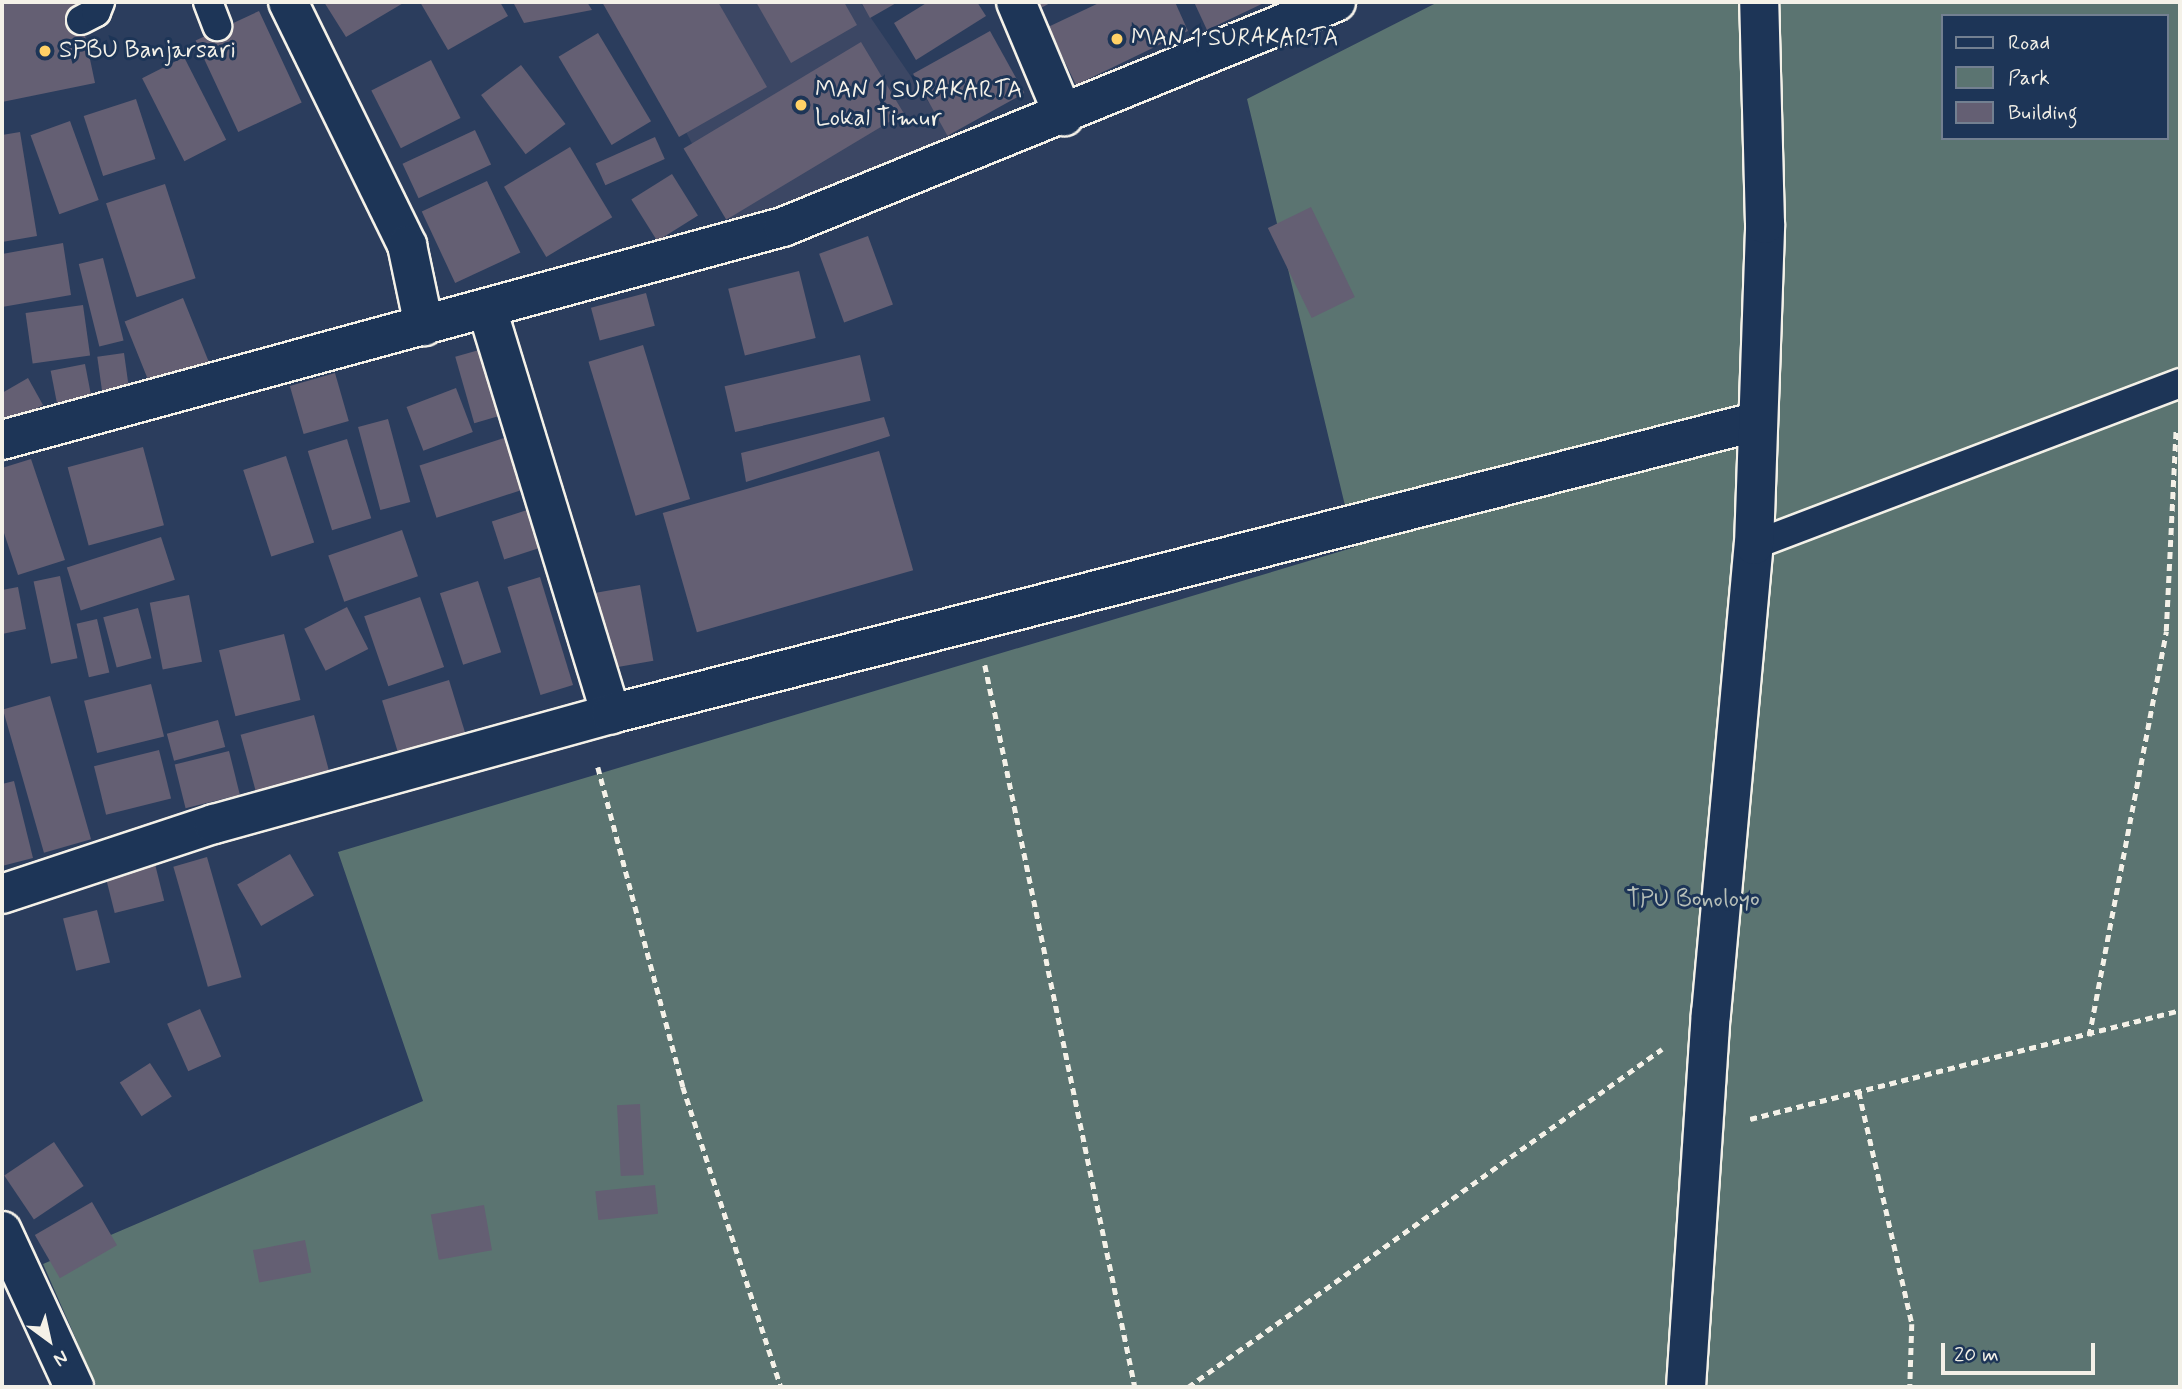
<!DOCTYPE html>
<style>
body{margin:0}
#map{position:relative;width:2182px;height:1389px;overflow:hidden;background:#2b3d5d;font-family:Mynerve,sans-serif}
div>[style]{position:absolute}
.built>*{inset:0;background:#3c4764}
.green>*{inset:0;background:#5b7471}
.building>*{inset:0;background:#645f73;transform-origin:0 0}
.path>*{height:4.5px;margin-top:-2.25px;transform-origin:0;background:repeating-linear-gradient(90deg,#f4f1e8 0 7px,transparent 0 12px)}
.roads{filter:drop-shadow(2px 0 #f4f1e8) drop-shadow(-2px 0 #f4f1e8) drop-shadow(0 2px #f4f1e8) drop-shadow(0 -2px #f4f1e8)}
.service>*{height:28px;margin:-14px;padding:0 14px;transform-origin:14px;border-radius:14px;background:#1d3557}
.minor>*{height:38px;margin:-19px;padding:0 19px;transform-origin:19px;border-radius:19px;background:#1d3557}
.dots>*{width:19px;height:19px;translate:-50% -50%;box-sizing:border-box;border:4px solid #1d3557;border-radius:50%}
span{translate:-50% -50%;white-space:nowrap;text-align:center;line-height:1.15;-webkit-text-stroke:6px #1d3557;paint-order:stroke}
.poi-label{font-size:24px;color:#f4f1e8}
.left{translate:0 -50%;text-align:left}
.park-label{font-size:24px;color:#b7bfb8}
.frame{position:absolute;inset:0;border:4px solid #f4f1e8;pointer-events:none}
.legend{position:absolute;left:1941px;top:14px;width:228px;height:126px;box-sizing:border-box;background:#1d3557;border:2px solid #738091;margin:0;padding:9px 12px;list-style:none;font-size:21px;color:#f4f1e8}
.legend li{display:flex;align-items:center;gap:14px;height:35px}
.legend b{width:35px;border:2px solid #738091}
.north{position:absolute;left:14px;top:1305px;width:70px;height:70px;-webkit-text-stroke:5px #1d3557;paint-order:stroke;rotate:147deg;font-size:19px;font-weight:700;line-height:28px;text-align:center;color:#f4f1e8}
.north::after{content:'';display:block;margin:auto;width:24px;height:32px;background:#f4f1e8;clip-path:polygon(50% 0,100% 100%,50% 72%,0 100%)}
.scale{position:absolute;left:1941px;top:1343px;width:154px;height:32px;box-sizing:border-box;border:4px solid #f4f1e8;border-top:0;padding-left:9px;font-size:21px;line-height:24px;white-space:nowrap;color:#f4f1e8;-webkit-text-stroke:5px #1d3557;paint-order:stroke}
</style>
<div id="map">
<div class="built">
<div style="clip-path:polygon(619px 2px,860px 2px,957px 144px,736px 229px)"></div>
</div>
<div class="green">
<div style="clip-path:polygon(evenodd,1438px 2px,2180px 2px,2180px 1387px,97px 1387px,43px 1264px,423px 1101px,338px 852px,1355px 547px,1247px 99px,1438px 2px,1942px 16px,2166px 16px,2166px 138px,1942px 138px,1942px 16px)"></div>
</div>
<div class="building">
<div style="clip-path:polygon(2px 2px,78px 2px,95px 83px,2px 102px)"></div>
<div style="clip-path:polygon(324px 2px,405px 2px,346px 37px)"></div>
<div style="clip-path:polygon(420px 2px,500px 2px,508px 16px,448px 50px)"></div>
<div style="clip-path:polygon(513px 2px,587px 2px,592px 10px,524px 23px)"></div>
<div style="clip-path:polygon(602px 2px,718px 2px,767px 87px,679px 137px)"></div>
<div style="clip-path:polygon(756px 2px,844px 2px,857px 25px,791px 63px)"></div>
<div style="clip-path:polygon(861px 2px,898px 2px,870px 18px)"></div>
<div style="clip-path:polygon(928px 2px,977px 2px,986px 16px,916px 60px,894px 23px)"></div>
<div style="clip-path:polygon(1036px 2px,1052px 2px,1039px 9px)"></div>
<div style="clip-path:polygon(1101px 2px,1175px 2px,1188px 31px,1076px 85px,1048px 27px)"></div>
<div style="clip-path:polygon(1194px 2px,1266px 2px,1207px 30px)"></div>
<div style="left:259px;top:11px;width:101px;height:70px;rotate:65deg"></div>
<div style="left:990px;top:31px;width:71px;height:88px;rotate:61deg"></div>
<div style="left:598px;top:33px;width:103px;height:46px;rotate:59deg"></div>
<div style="left:861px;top:42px;width:83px;height:207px;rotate:59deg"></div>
<div style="left:184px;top:57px;width:93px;height:47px;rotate:63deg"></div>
<div style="left:431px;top:60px;width:65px;height:67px;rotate:63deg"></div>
<div style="left:521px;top:65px;width:74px;height:50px;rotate:53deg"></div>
<div style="left:136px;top:99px;width:63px;height:55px;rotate:72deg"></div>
<div style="left:70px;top:121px;width:84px;height:42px;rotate:70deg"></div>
<div style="left:475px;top:130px;width:38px;height:80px;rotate:65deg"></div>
<div style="clip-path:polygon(20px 132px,37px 236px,2px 242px,2px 135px)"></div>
<div style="left:655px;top:137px;width:24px;height:65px;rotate:66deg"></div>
<div style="left:570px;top:147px;width:82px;height:77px;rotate:59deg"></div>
<div style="left:672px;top:174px;width:49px;height:48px;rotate:58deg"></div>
<div style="left:487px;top:181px;width:79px;height:72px;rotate:65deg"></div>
<div style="left:165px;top:184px;width:99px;height:62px;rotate:72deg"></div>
<div style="left:1311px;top:207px;width:100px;height:48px;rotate:64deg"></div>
<div style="left:868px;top:236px;width:73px;height:52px;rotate:70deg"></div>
<div style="clip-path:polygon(63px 243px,71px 295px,2px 307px,2px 254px)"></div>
<div style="left:103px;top:258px;width:85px;height:25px;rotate:76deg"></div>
<div style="left:799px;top:271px;width:69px;height:73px;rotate:76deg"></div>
<div style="left:646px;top:293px;width:34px;height:57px;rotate:75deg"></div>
<div style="left:183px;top:298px;width:71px;height:63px;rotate:68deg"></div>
<div style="left:83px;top:305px;width:51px;height:58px;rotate:82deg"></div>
<div style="left:643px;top:345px;width:161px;height:57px;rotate:73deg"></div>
<div style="left:486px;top:348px;width:69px;height:32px;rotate:74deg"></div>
<div style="left:124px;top:353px;width:35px;height:27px;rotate:82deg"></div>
<div style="left:860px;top:355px;width:47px;height:139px;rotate:77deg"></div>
<div style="left:85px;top:364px;width:33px;height:35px;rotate:79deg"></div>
<div style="left:335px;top:373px;width:50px;height:47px;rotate:74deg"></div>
<div style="clip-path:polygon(28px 378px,43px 405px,2px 428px,2px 393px)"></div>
<div style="left:456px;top:388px;width:47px;height:53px;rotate:69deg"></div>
<div style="clip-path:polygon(884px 417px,890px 436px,746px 482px,741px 453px)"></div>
<div style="left:388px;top:419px;width:86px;height:31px;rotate:75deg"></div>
<div style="left:507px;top:437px;width:55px;height:92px;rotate:72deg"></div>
<div style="left:347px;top:439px;width:83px;height:41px;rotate:73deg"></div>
<div style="left:143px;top:447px;width:81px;height:78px;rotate:75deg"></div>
<div style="left:879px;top:451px;width:124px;height:225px;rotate:74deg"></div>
<div style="left:286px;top:456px;width:91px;height:45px;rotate:72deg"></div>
<div style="clip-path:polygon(31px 459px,65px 560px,18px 575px,2px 527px,2px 468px)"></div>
<div style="left:527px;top:510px;width:40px;height:37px;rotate:72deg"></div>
<div style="left:402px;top:530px;width:49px;height:78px;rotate:71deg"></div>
<div style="left:161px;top:537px;width:45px;height:99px;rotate:72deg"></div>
<div style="left:60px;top:576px;width:84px;height:27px;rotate:78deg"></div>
<div style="left:540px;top:577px;width:113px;height:34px;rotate:73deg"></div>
<div style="left:478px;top:581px;width:75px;height:40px;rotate:72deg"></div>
<div style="left:640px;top:585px;width:77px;height:49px;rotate:80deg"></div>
<div style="clip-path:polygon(18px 587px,26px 629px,2px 634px,2px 590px)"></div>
<div style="left:189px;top:595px;width:68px;height:40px;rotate:79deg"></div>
<div style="left:420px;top:597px;width:74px;height:59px;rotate:71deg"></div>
<div style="left:347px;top:607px;width:47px;height:48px;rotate:63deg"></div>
<div style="left:138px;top:608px;width:52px;height:36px;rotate:75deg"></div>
<div style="left:97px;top:619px;width:55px;height:21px;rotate:77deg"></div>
<div style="left:284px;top:634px;width:68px;height:67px;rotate:76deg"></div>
<div style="left:449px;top:680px;width:57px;height:70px;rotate:73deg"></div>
<div style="left:151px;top:684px;width:54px;height:69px;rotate:76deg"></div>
<div style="left:50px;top:696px;width:149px;height:49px;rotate:74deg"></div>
<div style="left:314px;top:715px;width:64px;height:76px;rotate:75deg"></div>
<div style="left:218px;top:720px;width:28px;height:53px;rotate:75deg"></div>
<div style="left:159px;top:750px;width:50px;height:67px;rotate:76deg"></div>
<div style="left:229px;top:751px;width:45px;height:56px;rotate:76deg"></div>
<div style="clip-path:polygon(14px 781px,33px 858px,2px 866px,2px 784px)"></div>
<div style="left:290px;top:854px;width:48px;height:61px;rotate:60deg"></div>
<div style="left:207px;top:857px;width:125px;height:35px;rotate:74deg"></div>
<div style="left:154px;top:860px;width:42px;height:51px;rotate:76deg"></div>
<div style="left:97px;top:910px;width:54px;height:35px;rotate:76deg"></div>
<div style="left:200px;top:1009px;width:52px;height:36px;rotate:66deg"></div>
<div style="left:150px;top:1063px;width:40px;height:36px;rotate:57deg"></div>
<div style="left:640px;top:1104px;width:71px;height:23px;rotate:87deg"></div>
<div style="left:54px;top:1142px;width:53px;height:60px;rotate:56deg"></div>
<div style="left:655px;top:1185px;width:29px;height:60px;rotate:84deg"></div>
<div style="left:92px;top:1202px;width:50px;height:66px;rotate:60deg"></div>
<div style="left:484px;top:1205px;width:46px;height:54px;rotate:80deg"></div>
<div style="left:305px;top:1240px;width:33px;height:53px;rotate:79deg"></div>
</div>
<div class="path">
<div style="left:985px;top:665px;width:737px;rotate:78.26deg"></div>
<div style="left:598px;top:767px;width:331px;rotate:75.1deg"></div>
<div style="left:683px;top:1087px;width:316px;rotate:71.9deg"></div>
<div style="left:2089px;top:1036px;width:412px;rotate:-79.2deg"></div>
<div style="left:2166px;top:631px;width:202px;rotate:-87.2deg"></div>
<div style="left:1859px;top:1092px;width:238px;rotate:77.1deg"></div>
<div style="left:1912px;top:1324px;width:63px;rotate:91.8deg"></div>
<div style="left:1750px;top:1119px;width:444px;rotate:-14.2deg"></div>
<div style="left:1188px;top:1387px;width:582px;rotate:-35.49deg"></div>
</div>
<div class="roads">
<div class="service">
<div style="left:208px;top:2px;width:26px;rotate:69deg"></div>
<div style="left:81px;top:20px;width:17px;rotate:-28deg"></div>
<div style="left:96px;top:12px;width:11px;rotate:-68deg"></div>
<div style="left:1754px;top:545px;width:456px;rotate:-20.8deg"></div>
</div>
<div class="minor">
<div style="left:288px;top:2px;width:271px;rotate:63.9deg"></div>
<div style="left:407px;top:245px;width:83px;rotate:78.1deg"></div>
<div style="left:1016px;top:2px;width:124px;rotate:67.2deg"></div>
<div style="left:487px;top:309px;width:424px;rotate:73deg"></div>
<div style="left:2px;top:440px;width:810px;rotate:-15.26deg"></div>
<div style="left:783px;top:227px;width:597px;rotate:-22.14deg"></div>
<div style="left:2px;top:894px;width:223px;rotate:-18.3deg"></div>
<div style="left:214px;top:824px;width:412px;rotate:-15.5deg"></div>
<div style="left:611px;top:714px;width:1181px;rotate:-14.32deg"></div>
<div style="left:2px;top:1231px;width:172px;rotate:65.2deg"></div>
<div style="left:1686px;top:1387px;width:374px;rotate:-86.2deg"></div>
<div style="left:1711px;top:1014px;width:471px;rotate:-84.8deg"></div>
<div style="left:1754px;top:545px;width:321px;rotate:-88deg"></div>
<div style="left:1765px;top:224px;width:222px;rotate:-91.5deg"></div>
</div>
</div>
<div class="dots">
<div style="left:1117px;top:39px;background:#ffd166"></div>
<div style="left:45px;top:51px;background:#ffd166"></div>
<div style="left:801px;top:105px;background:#ffd166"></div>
</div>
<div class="poi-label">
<span class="left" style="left:1131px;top:39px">MAN 1 SURAKARTA</span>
<span class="left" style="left:59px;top:51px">SPBU Banjarsari</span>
<span class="left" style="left:815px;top:105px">MAN 1 SURAKARTA<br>Lokal Timur</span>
</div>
<div class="park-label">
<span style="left:1693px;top:900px">TPU Bonoloyo</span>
</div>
<div class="frame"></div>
<ul class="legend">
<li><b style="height:9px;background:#1d3557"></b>Road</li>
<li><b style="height:19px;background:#5b7471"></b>Park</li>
<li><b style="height:19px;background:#645f73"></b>Building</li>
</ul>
<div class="north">N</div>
<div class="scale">20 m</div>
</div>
